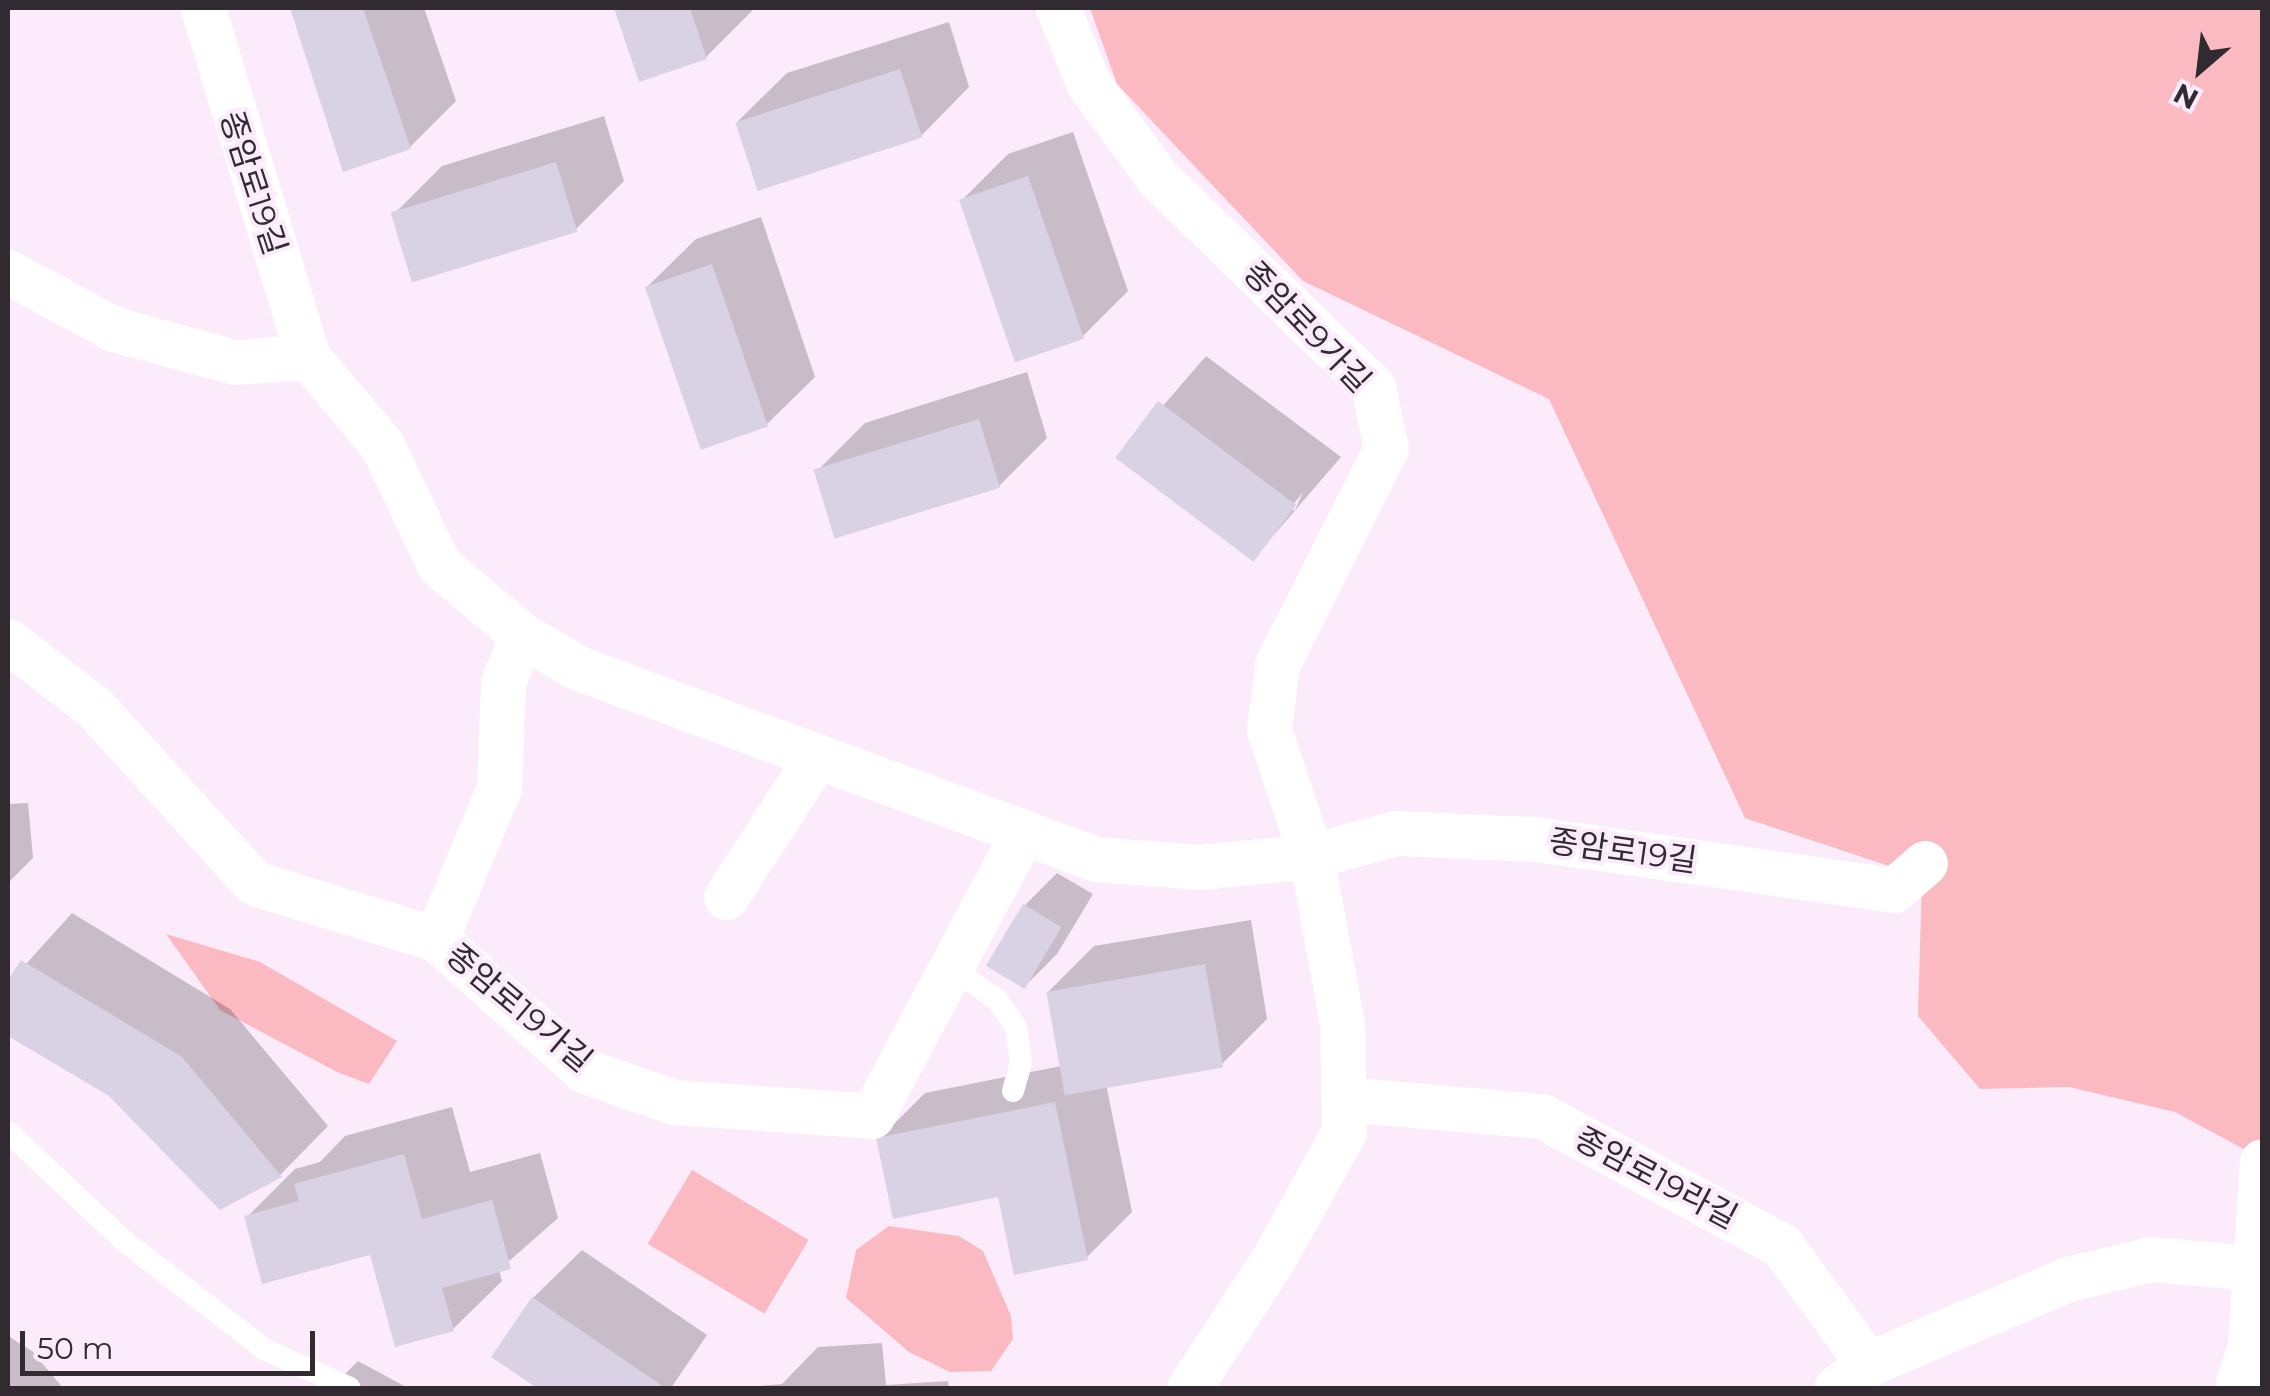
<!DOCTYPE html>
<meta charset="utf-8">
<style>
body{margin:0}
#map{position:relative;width:2270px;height:1396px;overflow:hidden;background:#fbebfb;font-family:Montserrat,"Noto Sans KR",sans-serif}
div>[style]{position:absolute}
.green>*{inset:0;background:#fbbac2;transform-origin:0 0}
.shadow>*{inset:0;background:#0003}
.building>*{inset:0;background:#d9d2e5;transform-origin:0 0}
.lane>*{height:22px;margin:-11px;padding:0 11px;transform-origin:11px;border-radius:11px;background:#fff}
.street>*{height:45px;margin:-22.5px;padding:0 22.5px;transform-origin:22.5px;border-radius:22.5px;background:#fff}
span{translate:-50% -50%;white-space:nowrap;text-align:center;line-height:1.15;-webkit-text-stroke:8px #fbebfb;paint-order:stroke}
.street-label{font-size:32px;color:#312b31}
.frame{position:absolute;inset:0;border:10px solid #312b31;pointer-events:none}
.north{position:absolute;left:2150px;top:20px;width:100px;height:100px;-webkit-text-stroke:8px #fbebfb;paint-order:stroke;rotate:208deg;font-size:28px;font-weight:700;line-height:40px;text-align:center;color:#312b31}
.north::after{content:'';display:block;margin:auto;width:35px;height:45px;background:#312b31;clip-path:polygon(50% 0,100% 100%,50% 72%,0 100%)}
.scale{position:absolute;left:20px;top:1331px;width:295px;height:45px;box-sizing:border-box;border:5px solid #312b31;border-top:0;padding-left:12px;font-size:30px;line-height:35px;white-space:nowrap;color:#312b31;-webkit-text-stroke:8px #fbebfb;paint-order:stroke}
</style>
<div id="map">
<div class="green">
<div style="clip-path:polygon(1090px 8px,2262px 8px,2262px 1159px,2175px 1112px,2069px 1087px,1980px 1089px,1918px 1016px,1922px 877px,1745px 818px,1549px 399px,1303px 281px,1117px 84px)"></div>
<div style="clip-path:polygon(166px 934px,260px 962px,397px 1041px,369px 1084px,337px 1072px,220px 1010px)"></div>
<div style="left:692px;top:1170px;width:136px;height:86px;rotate:31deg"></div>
<div style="clip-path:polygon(889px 1226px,959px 1236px,983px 1251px,1011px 1316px,1013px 1339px,991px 1371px,950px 1372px,909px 1352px,846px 1298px,856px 1250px)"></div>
</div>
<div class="shadow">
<div style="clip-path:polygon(424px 8px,456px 101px,410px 147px,291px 9px)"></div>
<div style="clip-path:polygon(616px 8px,751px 8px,752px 11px,706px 57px,641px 79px)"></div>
<div style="clip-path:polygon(949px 22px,969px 87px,921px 136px,738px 121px,787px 73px)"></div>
<div style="clip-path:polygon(604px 116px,624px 181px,576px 229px,393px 215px,442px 166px)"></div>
<div style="clip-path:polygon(1073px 132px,1128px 291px,1082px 337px,962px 200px,1008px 154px)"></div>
<div style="clip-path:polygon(761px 217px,815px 377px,766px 425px,647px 287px,696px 239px)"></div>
<div style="clip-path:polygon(evenodd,1206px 356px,1341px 457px,1254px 558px,1118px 458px,1206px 356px,1303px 492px,1295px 510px,1289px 510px,1303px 492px)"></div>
<div style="clip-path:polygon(1027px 372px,1047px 438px,999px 486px,817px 471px,865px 423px)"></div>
<div style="clip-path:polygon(28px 803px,33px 858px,8px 883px,8px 804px)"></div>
<div style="clip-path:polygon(1057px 873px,1093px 894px,1057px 954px,1025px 986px,1025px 905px)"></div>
<div style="clip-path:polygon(72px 913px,230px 1009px,328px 1126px,280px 1175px,220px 1207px,110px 1094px,8px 1033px,8px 984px)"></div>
<div style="clip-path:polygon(1251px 920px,1267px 1019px,1221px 1065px,1106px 1084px,1132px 1212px,1086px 1258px,1000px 1194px,879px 1139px,925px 1093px,1061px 1066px,1048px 992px,1094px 946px)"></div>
<div style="clip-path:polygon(452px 1107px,470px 1172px,540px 1153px,558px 1218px,499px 1270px,502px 1281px,453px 1329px,372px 1252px,247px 1217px,295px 1169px,320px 1162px,345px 1136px)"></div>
<div style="clip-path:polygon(582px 1250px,707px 1335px,671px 1388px,541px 1388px,494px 1357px,533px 1298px)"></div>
<div style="clip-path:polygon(8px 1336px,32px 1351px,63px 1388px,8px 1388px)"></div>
<div style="clip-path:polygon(882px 1343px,886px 1385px,948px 1381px,949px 1388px,734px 1388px,782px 1384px,818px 1347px)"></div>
<div style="clip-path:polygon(358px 1361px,408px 1388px,331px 1388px)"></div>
</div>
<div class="building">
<div style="clip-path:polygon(290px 8px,363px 8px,411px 149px,343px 172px)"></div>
<div style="clip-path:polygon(614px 8px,690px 8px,707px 59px,639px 82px)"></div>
<div style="left:900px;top:69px;width:72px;height:173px;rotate:72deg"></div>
<div style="left:556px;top:162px;width:73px;height:173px;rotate:73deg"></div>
<div style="left:1028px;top:176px;width:172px;height:73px;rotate:71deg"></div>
<div style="left:712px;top:264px;width:172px;height:71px;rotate:71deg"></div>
<div style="left:1158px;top:401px;width:173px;height:71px;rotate:37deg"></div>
<div style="left:979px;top:419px;width:72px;height:173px;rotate:73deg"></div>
<div style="left:1023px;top:904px;width:45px;height:72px;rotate:31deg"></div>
<div style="clip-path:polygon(21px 960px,182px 1057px,282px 1177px,220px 1210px,109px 1096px,8px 1036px,8px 980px)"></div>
<div style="left:1205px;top:964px;width:105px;height:161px;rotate:80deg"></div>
<div style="clip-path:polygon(1055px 1102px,1088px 1260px,1014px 1275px,998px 1197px,893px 1219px,876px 1138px)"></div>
<div style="clip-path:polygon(404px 1154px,422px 1219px,492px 1200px,511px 1269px,442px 1288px,454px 1331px,395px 1347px,370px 1255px,262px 1284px,244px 1216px,299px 1201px,294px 1184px)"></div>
<div style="clip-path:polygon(532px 1297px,661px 1385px,658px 1388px,537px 1388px,491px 1357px)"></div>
</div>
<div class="lane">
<div style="left:950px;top:967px;width:56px;rotate:34.8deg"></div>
<div style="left:996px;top:999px;width:34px;rotate:54deg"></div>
<div style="left:1016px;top:1027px;width:36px;rotate:82deg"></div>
<div style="left:1021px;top:1063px;width:29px;rotate:106deg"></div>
<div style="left:8px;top:1132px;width:159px;rotate:43.2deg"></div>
<div style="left:124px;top:1241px;width:177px;rotate:37.6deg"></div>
<div style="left:264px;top:1349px;width:94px;rotate:24.4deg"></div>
</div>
<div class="street">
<div style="left:203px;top:8px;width:364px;rotate:73.3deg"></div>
<div style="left:308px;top:357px;width:115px;rotate:49.9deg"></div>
<div style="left:382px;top:445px;width:133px;rotate:64.6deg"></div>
<div style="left:439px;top:565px;width:109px;rotate:40.1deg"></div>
<div style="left:522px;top:635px;width:65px;rotate:30.5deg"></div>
<div style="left:578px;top:668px;width:552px;rotate:20.24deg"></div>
<div style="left:1096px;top:859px;width:104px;rotate:4.4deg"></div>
<div style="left:1200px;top:867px;width:112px;rotate:-5.7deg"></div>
<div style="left:1311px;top:856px;width:88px;rotate:-15.1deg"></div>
<div style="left:1396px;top:833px;width:139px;rotate:2.5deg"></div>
<div style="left:1535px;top:839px;width:363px;rotate:8.1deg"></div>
<div style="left:1894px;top:890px;width:41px;rotate:-41.1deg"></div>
<div style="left:1058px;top:8px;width:81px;rotate:68.2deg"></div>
<div style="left:1088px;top:83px;width:117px;rotate:53.7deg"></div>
<div style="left:1157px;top:177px;width:301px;rotate:44.2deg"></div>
<div style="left:1373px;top:387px;width:62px;rotate:78deg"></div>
<div style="left:1386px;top:448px;width:243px;rotate:116.7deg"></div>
<div style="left:1277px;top:665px;width:65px;rotate:97deg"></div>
<div style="left:1269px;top:730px;width:133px;rotate:71.6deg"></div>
<div style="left:1311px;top:856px;width:171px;rotate:79.5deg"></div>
<div style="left:1342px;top:1024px;width:108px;rotate:88.9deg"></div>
<div style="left:1344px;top:1132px;width:144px;rotate:119.1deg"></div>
<div style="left:1274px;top:1258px;width:155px;rotate:123.2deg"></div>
<div style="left:8px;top:272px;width:120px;rotate:28.3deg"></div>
<div style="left:114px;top:329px;width:124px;rotate:15.4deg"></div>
<div style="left:234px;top:362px;width:74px;rotate:-3.9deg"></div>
<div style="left:8px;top:641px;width:108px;rotate:37.5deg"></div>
<div style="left:94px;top:707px;width:238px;rotate:47.7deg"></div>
<div style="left:254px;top:883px;width:190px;rotate:17.1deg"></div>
<div style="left:436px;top:939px;width:199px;rotate:41.5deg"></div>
<div style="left:585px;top:1071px;width:94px;rotate:19.2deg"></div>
<div style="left:674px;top:1102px;width:198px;rotate:4deg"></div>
<div style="left:872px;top:1116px;width:322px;rotate:-62deg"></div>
<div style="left:726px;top:897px;width:166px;rotate:-57.1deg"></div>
<div style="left:436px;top:939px;width:164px;rotate:-67.4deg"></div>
<div style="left:499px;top:788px;width:106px;rotate:-87.8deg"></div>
<div style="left:503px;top:682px;width:51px;rotate:-68deg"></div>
<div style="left:1343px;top:1099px;width:200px;rotate:4.9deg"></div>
<div style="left:1542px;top:1116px;width:273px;rotate:28.4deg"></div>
<div style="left:1782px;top:1246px;width:146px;rotate:53.9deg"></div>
<div style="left:1868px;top:1364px;width:40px;rotate:143deg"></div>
<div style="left:1868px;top:1364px;width:217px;rotate:-23deg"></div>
<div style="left:2068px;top:1279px;width:85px;rotate:-13.5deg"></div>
<div style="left:2151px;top:1259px;width:104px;rotate:4.9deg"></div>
<div style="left:2237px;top:1388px;width:45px;rotate:-73.2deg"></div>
<div style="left:2250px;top:1345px;width:184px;rotate:-86.3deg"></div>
</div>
<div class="street-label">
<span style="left:253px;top:183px;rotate:72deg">종암로19길</span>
<span style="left:1307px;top:327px;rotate:46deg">종암로9가길</span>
<span style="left:1623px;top:851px;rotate:8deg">종암로19길</span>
<span style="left:519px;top:1008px;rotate:40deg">종암로19가길</span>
<span style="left:1656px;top:1178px;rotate:28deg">종암로19라길</span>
</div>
<div class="frame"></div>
<div class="north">N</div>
<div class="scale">50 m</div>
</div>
